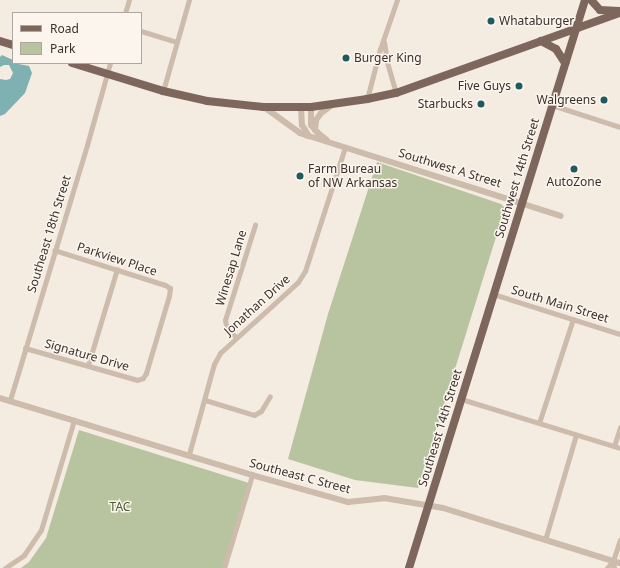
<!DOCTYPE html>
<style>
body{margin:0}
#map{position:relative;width:620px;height:568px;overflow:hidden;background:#f4ebe1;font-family:"Noto Sans",sans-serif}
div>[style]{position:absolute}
.green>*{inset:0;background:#b8c4a0}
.water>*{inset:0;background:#7fb0b2}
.minor>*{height:5px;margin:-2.5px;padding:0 2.5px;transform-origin:2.5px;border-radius:2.5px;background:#cdbbac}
.tertiary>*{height:6px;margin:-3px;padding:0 3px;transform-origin:3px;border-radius:3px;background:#cdbbac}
.primary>*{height:8px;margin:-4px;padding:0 4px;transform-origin:4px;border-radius:4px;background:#7d675c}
.dots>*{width:11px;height:11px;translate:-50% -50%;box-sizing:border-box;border:2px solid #fbf5ee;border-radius:50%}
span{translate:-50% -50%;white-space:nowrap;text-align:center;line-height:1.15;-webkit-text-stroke:3px #fbf5ee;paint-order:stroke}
.poi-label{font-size:12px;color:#3b302b}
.left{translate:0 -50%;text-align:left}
.right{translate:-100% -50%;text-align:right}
.street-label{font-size:12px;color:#3b302b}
.park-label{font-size:12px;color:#4a5a2e}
.legend{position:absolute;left:12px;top:12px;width:130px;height:52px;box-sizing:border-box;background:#fbf5ee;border:1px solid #aea6a0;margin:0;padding:5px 7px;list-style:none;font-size:12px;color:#3b302b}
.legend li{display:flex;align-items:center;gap:8px;height:20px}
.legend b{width:20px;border:1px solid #aea6a0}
</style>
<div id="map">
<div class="green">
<div style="clip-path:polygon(377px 162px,501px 204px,505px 208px,418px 488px,355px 480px,288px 459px,328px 314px)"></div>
<div style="clip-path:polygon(79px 430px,249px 483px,224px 568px,21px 568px,29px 562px,46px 538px)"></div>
</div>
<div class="water">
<div style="clip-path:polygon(2px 55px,13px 60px,13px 63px,29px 66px,32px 73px,25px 93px,5px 114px,0 116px,0 79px,6px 80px,10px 79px,13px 73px,9px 65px,4px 65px,0 67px,0 57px)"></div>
</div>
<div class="minor">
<div style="left:125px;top:13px;width:14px;rotate:-73deg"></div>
<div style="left:141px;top:31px;width:37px;rotate:17deg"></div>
<div style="left:384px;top:42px;width:20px;rotate:81deg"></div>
<div style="left:387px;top:62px;width:32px;rotate:74deg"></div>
<div style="left:163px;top:91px;width:95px;rotate:-74.1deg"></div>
<div style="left:367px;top:99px;width:52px;rotate:-75.4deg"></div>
<div style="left:380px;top:49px;width:52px;rotate:-70.9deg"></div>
<div style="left:552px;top:105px;width:71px;rotate:17.9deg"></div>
<div style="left:493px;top:294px;width:133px;rotate:17.5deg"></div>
<div style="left:236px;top:337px;width:12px;rotate:-138deg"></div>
<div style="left:227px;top:329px;width:9px;rotate:-103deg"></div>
<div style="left:225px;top:320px;width:100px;rotate:-72.5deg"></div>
<div style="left:25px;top:348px;width:116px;rotate:15.9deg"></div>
<div style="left:137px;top:380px;width:6px;rotate:-18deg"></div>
<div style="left:143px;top:378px;width:6px;rotate:-59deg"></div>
<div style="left:146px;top:373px;width:80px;rotate:-73.4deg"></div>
<div style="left:169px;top:296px;width:8px;rotate:-83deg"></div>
<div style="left:170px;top:288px;width:6px;rotate:-149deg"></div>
<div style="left:165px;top:285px;width:116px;rotate:-162.5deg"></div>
<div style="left:88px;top:365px;width:100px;rotate:-73.2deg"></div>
<div style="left:461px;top:399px;width:166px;rotate:17.1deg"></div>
<div style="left:10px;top:400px;width:266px;rotate:-73.2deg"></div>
<div style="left:87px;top:145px;width:85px;rotate:-74.3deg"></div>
<div style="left:205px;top:400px;width:51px;rotate:17deg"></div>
<div style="left:254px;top:415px;width:8px;rotate:-30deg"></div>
<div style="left:261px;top:411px;width:17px;rotate:-59deg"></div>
<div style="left:539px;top:423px;width:109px;rotate:-71.9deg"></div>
<div style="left:614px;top:446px;width:20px;rotate:-72deg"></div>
<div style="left:189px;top:454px;width:93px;rotate:-74.5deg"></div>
<div style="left:214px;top:364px;width:13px;rotate:-61deg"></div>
<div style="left:220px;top:353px;width:105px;rotate:-42.3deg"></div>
<div style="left:298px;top:282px;width:13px;rotate:-58deg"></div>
<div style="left:305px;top:271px;width:130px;rotate:-72.1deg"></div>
<div style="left:545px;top:540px;width:109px;rotate:-73.6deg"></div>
<div style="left:5px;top:568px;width:23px;rotate:-34deg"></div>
<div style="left:24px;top:555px;width:30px;rotate:-56deg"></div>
<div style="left:41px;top:530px;width:115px;rotate:-73.3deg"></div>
<div style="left:224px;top:568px;width:97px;rotate:-73.2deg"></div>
<div style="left:607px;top:568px;width:9px;rotate:-49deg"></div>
<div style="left:614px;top:568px;width:7px;rotate:-98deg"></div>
<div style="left:613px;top:561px;width:22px;rotate:-72deg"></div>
</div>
<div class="tertiary">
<div style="left:264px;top:107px;width:44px;rotate:35.8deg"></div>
<div style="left:300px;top:133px;width:9px;rotate:21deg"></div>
<div style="left:311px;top:107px;width:18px;rotate:90deg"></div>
<div style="left:311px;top:125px;width:11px;rotate:49deg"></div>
<div style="left:318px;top:133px;width:11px;rotate:38deg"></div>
<div style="left:301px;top:108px;width:17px;rotate:87deg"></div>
<div style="left:302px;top:125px;width:13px;rotate:58deg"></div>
<div style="left:309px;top:136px;width:264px;rotate:17.6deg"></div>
<div style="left:315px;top:130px;width:10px;rotate:-84deg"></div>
<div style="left:316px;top:120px;width:9px;rotate:-54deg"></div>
<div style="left:321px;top:113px;width:14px;rotate:-36deg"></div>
<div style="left:0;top:398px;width:264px;rotate:17deg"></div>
<div style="left:252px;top:475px;width:100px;rotate:15.7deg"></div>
<div style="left:348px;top:502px;width:36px;rotate:-6deg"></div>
<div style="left:384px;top:498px;width:60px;rotate:9.6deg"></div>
<div style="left:443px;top:508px;width:185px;rotate:17.3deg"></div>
</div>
<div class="primary">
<div style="left:591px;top:0;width:13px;rotate:48deg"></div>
<div style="left:600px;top:10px;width:19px;rotate:3deg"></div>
<div style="left:0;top:41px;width:14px;rotate:17deg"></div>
<div style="left:541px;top:41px;width:17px;rotate:28deg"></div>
<div style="left:556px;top:49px;width:17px;rotate:57deg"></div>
<div style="left:72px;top:63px;width:95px;rotate:17.1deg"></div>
<div style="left:163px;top:91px;width:45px;rotate:12.8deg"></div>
<div style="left:207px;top:101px;width:57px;rotate:6deg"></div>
<div style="left:264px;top:107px;width:47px"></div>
<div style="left:311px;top:107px;width:57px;rotate:-8.1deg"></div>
<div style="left:367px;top:99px;width:30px;rotate:-12deg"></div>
<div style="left:396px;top:93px;width:238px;rotate:-19.7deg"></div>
<div style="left:409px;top:568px;width:595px;rotate:-72.78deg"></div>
</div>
<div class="dots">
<div style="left:491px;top:21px;background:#1f5a5e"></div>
<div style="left:346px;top:58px;background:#1f5a5e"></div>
<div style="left:519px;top:86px;background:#1f5a5e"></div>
<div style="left:604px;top:100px;background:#1f5a5e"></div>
<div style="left:481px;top:104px;background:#1f5a5e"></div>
<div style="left:574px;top:169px;background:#1f5a5e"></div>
<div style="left:300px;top:176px;background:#1f5a5e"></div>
</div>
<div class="poi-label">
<span class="left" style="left:499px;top:21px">Whataburger</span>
<span class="left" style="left:354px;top:58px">Burger King</span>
<span class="right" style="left:511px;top:86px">Five Guys</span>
<span class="right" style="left:596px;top:100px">Walgreens</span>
<span class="right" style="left:473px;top:104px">Starbucks</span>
<span class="left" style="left:308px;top:176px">Farm Bureau<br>of NW Arkansas</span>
<span style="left:574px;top:182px">AutoZone</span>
</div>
<div class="street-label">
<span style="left:450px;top:168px;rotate:17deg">Southwest A Street</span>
<span style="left:517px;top:178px;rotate:-73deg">Southwest 14th Street</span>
<span style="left:49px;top:234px;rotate:-73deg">Southeast 18th Street</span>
<span style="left:117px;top:259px;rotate:18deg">Parkview Place</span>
<span style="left:231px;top:268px;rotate:-73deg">Winesap Lane</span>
<span style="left:560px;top:304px;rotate:17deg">South Main Street</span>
<span style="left:257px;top:305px;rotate:-42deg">Jonathan Drive</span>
<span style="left:87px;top:355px;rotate:16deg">Signature Drive</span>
<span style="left:440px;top:428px;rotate:-73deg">Southeast 14th Street</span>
<span style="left:300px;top:476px;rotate:15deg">Southeast C Street</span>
</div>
<div class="park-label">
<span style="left:120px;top:507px">TAC</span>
</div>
<ul class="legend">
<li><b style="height:5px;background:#7d675c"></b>Road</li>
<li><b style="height:11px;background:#b8c4a0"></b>Park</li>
</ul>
</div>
